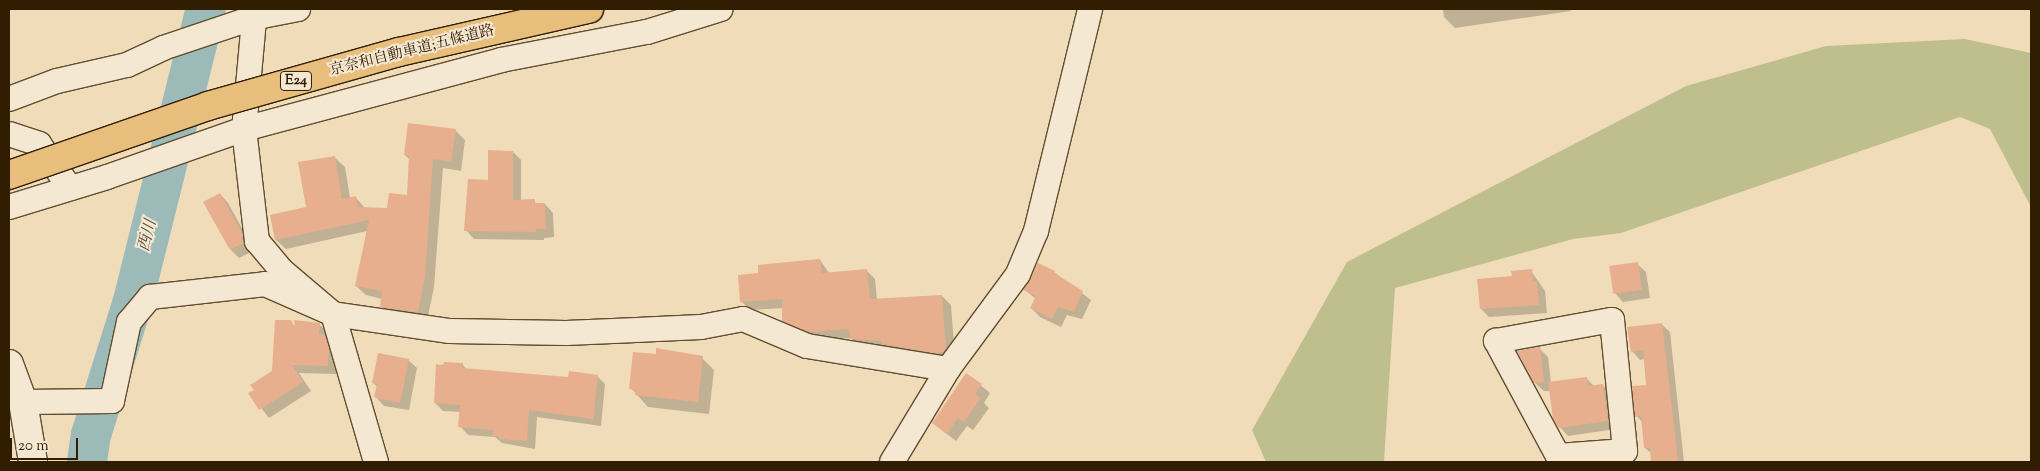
<!DOCTYPE html>
<meta charset="utf-8">
<style>
body{margin:0}
#map{position:relative;width:2040px;height:471px;overflow:hidden;background:#f0dcb9;font-family:"Sorts Mill Goudy","Noto Serif JP",serif}
div>[style]{position:absolute}
.green>*{inset:0;background:#bebf8c}
.shadow>*{inset:0;background:#0003}
.river>*{height:40px;margin:-20px;padding:0 20px;transform-origin:20px;border-radius:20px;background:#9cbab7}
.building>*{inset:0;background:#e7af8d;transform-origin:0 0}
.roads{filter:drop-shadow(1px 0 #614d2f) drop-shadow(-1px 0 #614d2f) drop-shadow(0 1px #614d2f) drop-shadow(0 -1px #614d2f)}
.minor>*{height:24px;margin:-12px;padding:0 12px;transform-origin:12px;border-radius:12px;background:#f5e8d2}
.tertiary>*{height:28px;margin:-14px;padding:0 14px;transform-origin:14px;border-radius:14px;background:#f5e8d2}
.bridges{filter:drop-shadow(1px 0 #311d01) drop-shadow(-1px 0 #311d01) drop-shadow(0 1px #311d01) drop-shadow(0 -1px #311d01)}
.motorway-bridge>*{height:28px;margin:-14px;padding:0 14px;transform-origin:14px;border-radius:14px;background:#e8be7c}
span{translate:-50% -50%;white-space:nowrap;text-align:center;line-height:1.15;-webkit-text-stroke:4px #f5e8d2;paint-order:stroke}
.shield-label span{padding:1px 4px;background:#f5e8d2;border:1px solid;border-radius:4px;-webkit-text-stroke-width:0}
.shield-label{font-size:14px;color:#311d01;font-weight:700}
.street-label{font-size:15px;color:#311d01}
.water-label{font-size:16px;color:#514c38;font-style:italic}
.frame{position:absolute;inset:0;border:10px solid #311d01;pointer-events:none}
.scale{position:absolute;left:10px;top:438px;width:68px;height:22px;box-sizing:border-box;border:2px solid #311d01;border-top:0;padding-left:6px;font-size:15px;line-height:18px;white-space:nowrap;color:#311d01;-webkit-text-stroke:4px #f5e8d2;paint-order:stroke}
</style>
<div id="map">
<div class="green">
<div style="clip-path:polygon(1965px 39px,2031px 53px,2031px 207px,1990px 129px,1960px 117px,1621px 233px,1573px 239px,1395px 288px,1384px 462px,1266px 462px,1252px 430px,1347px 262px,1686px 86px,1826px 46px)"></div>
</div>
<div class="shadow">
<div style="clip-path:polygon(1443px 9px,1570px 9px,1571px 11px,1455px 28px,1444px 17px)"></div>
<div style="clip-path:polygon(455px 130px,465px 140px,461px 171px,443px 168px,434px 287px,427px 321px,391px 316px,381px 306px,382px 299px,366px 295px,356px 286px,367px 231px,286px 249px,276px 240px,271px 216px,308px 208px,335px 158px,345px 167px,350px 198px,355px 197px,365px 208px,389px 210px,408px 196px,410px 160px,405px 155px)"></div>
<div style="clip-path:polygon(513px 152px,521px 160px,521px 201px,545px 204px,553px 213px,554px 237px,544px 238px,544px 240px,474px 239px,466px 230px,489px 181px)"></div>
<div style="clip-path:polygon(220px 194px,228px 203px,250px 243px,251px 252px,239px 258px,231px 250px,205px 203px)"></div>
<div style="clip-path:polygon(820px 260px,829px 273px,866px 270px,875px 279px,877px 300px,942px 296px,951px 305px,955px 358px,860px 348px,851px 338px,818px 340px,793px 329px,784px 320px,784px 308px,750px 310px,741px 301px,760px 274px)"></div>
<div style="clip-path:polygon(1637px 264px,1646px 272px,1650px 298px,1623px 302px,1615px 293px)"></div>
<div style="clip-path:polygon(1531px 271px,1545px 291px,1547px 313px,1489px 317px,1481px 309px,1513px 277px)"></div>
<div style="clip-path:polygon(1054px 272px,1091px 300px,1082px 319px,1067px 315px,1061px 327px,1040px 317px,1031px 308px,1036px 299px,1025px 290px)"></div>
<div style="clip-path:polygon(290px 322px,296px 327px,319px 324px,328px 333px,327px 339px,337px 357px,336px 374px,299px 373px,311px 391px,269px 418px,250px 394px,274px 372px)"></div>
<div style="clip-path:polygon(1661px 324px,1670px 332px,1684px 462px,1652px 462px,1652px 454px,1645px 448px,1643px 423px,1637px 416px,1648px 386px,1645px 359px,1640px 360px,1632px 351px)"></div>
<div style="clip-path:polygon(1539px 348px,1548px 357px,1551px 383px,1586px 378px,1594px 386px,1602px 385px,1611px 393px,1616px 429px,1568px 436px,1560px 427px,1550px 391px,1544px 391px,1535px 383px)"></div>
<div style="clip-path:polygon(657px 349px,702px 358px,714px 370px,709px 414px,648px 407px,631px 388px,657px 356px)"></div>
<div style="clip-path:polygon(408px 360px,417px 368px,409px 410px,384px 406px,376px 397px,378px 387px,373px 383px)"></div>
<div style="clip-path:polygon(462px 364px,467px 370px,569px 379px,597px 376px,605px 384px,601px 426px,537px 417px,535px 449px,502px 443px,495px 437px,468px 435px,460px 426px,461px 412px,443px 411px,435px 403px,437px 365px)"></div>
<div style="clip-path:polygon(967px 374px,990px 393px,984px 403px,989px 408px,973px 430px,967px 426px,956px 441px,933px 423px)"></div>
</div>
<div class="river">
<div style="left:87px;top:462px;width:27px;rotate:-82deg"></div>
<div style="left:91px;top:435px;width:140px;rotate:-72.6deg"></div>
<div style="left:133px;top:301px;width:301px;rotate:-76deg"></div>
</div>
<div class="building">
<div style="clip-path:polygon(408px 123px,456px 129px,451px 162px,433px 159px,425px 277px,418px 312px,380px 307px,382px 291px,355px 286px,369px 220px,275px 240px,270px 215px,306px 207px,298px 162px,335px 156px,342px 199px,356px 196px,358px 207px,387px 208px,389px 193px,407px 195px,409px 156px,404px 155px)"></div>
<div style="clip-path:polygon(488px 150px,513px 151px,513px 200px,535px 199px,535px 203px,545px 203px,546px 229px,536px 229px,536px 232px,464px 231px,468px 179px,488px 180px)"></div>
<div style="clip-path:polygon(220px 193px,242px 233px,243px 243px,230px 250px,203px 202px)"></div>
<div style="clip-path:polygon(820px 259px,822px 273px,867px 269px,870px 299px,942px 295px,946px 348px,943px 352px,935px 353px,882px 344px,882px 341px,850px 339px,849px 329px,808px 332px,782px 321px,782px 299px,740px 302px,738px 275px,758px 273px,758px 265px)"></div>
<div style="left:1638px;top:262px;width:28px;height:29px;rotate:82deg"></div>
<div style="clip-path:polygon(1038px 263px,1055px 271px,1054px 273px,1083px 291px,1074px 312px,1058px 307px,1052px 319px,1030px 308px,1036px 296px,1023px 290px)"></div>
<div style="clip-path:polygon(1532px 269px,1533px 281px,1537px 281px,1539px 305px,1480px 309px,1477px 279px,1512px 276px,1511px 271px)"></div>
<div style="clip-path:polygon(275px 320px,291px 320px,295px 328px,294px 320px,320px 323px,319px 334px,325px 335px,329px 348px,328px 366px,292px 365px,303px 382px,259px 410px,248px 393px,254px 390px,250px 385px,272px 371px)"></div>
<div style="clip-path:polygon(1662px 323px,1678px 461px,1651px 462px,1650px 448px,1644px 448px,1641px 416px,1635px 417px,1632px 386px,1646px 385px,1643px 350px,1631px 352px,1627px 327px)"></div>
<div style="clip-path:polygon(1540px 347px,1544px 382px,1534px 383px,1517px 351px)"></div>
<div style="clip-path:polygon(656px 348px,703px 356px,698px 402px,635px 395px,636px 390px,629px 389px,633px 352px,656px 354px)"></div>
<div style="clip-path:polygon(378px 353px,409px 359px,400px 403px,374px 397px,377px 384px,372px 383px)"></div>
<div style="clip-path:polygon(444px 362px,463px 363px,462px 368px,568px 377px,569px 371px,598px 375px,593px 419px,529px 410px,527px 441px,499px 439px,499px 436px,492px 436px,493px 430px,458px 427px,460px 405px,434px 403px,436px 364px,443px 366px)"></div>
<div style="clip-path:polygon(966px 373px,982px 384px,975px 394px,981px 398px,964px 422px,958px 418px,947px 434px,932px 423px)"></div>
<div style="clip-path:polygon(1587px 377px,1588px 386px,1603px 384px,1608px 421px,1559px 428px,1553px 419px,1548px 382px)"></div>
</div>
<div class="roads">
<div class="minor">
<div style="left:255px;top:9px;width:121px;rotate:95.2deg"></div>
<div style="left:244px;top:129px;width:113px;rotate:83.4deg"></div>
<div style="left:257px;top:241px;width:38px;rotate:50deg"></div>
<div style="left:281px;top:270px;width:68px;rotate:40.2deg"></div>
<div style="left:333px;top:314px;width:154px;rotate:73.8deg"></div>
<div style="left:9px;top:99px;width:51px;rotate:-20.6deg"></div>
<div style="left:57px;top:81px;width:72px;rotate:-12.9deg"></div>
<div style="left:127px;top:65px;width:40px;rotate:-25deg"></div>
<div style="left:163px;top:48px;width:94px;rotate:-18.6deg"></div>
<div style="left:252px;top:18px;width:47px;rotate:-11.1deg"></div>
<div style="left:9px;top:134px;width:32px;rotate:18deg"></div>
<div style="left:39px;top:144px;width:54px;rotate:54.8deg"></div>
<div style="left:9px;top:207px;width:102px;rotate:-17deg"></div>
<div style="left:107px;top:177px;width:145px;rotate:-19.3deg"></div>
<div style="left:244px;top:129px;width:266px;rotate:-15deg"></div>
<div style="left:501px;top:60px;width:149px;rotate:-10.9deg"></div>
<div style="left:647px;top:32px;width:77px;rotate:-17.3deg"></div>
<div style="left:1612px;top:320px;width:132px;rotate:84.3deg"></div>
<div style="left:1625px;top:451px;width:67px;rotate:175.7deg"></div>
<div style="left:1558px;top:456px;width:131px;rotate:-118.3deg"></div>
<div style="left:1496px;top:341px;width:118px;rotate:-10.3deg"></div>
<div style="left:23px;top:402px;width:89px;rotate:-0.6deg"></div>
<div style="left:112px;top:401px;width:81px;rotate:-77.9deg"></div>
<div style="left:129px;top:322px;width:33px;rotate:-50deg"></div>
<div style="left:150px;top:297px;width:116px;rotate:-6.4deg"></div>
<div style="left:265px;top:284px;width:74px;rotate:23.8deg"></div>
<div style="left:333px;top:314px;width:118px;rotate:8.3deg"></div>
<div style="left:450px;top:331px;width:116px;rotate:1deg"></div>
<div style="left:566px;top:333px;width:135px;rotate:-2.5deg"></div>
<div style="left:701px;top:327px;width:43px;rotate:-10.8deg"></div>
<div style="left:743px;top:319px;width:69px;rotate:22.9deg"></div>
<div style="left:807px;top:346px;width:143px;rotate:9.3deg"></div>
<div style="left:892px;top:462px;width:109px;rotate:-58.9deg"></div>
<div style="left:948px;top:369px;width:118px;rotate:-53.6deg"></div>
<div style="left:1018px;top:274px;width:47px;rotate:-67.3deg"></div>
<div style="left:1036px;top:231px;width:228px;rotate:-76.3deg"></div>
</div>
<div class="tertiary">
<div style="left:9px;top:364px;width:40px;rotate:69.8deg"></div>
<div style="left:23px;top:402px;width:61px;rotate:80.5deg"></div>
</div>
</div>
<div class="bridges">
<div class="motorway-bridge">
<div style="left:9px;top:175px;width:211px;rotate:-19.1deg"></div>
<div style="left:208px;top:106px;width:198px;rotate:-15.8deg"></div>
<div style="left:399px;top:52px;width:195px;rotate:-12.8deg"></div>
</div>
</div>
<div class="shield-label">
<span style="left:296px;top:81px">E24</span>
</div>
<div class="street-label">
<span style="left:412px;top:51px;rotate:-14deg">京奈和自動車道;五條道路</span>
</div>
<div class="water-label">
<span style="left:149px;top:236px;rotate:-76deg">西川</span>
</div>
<div class="frame"></div>
<div class="scale">20 m</div>
</div>
